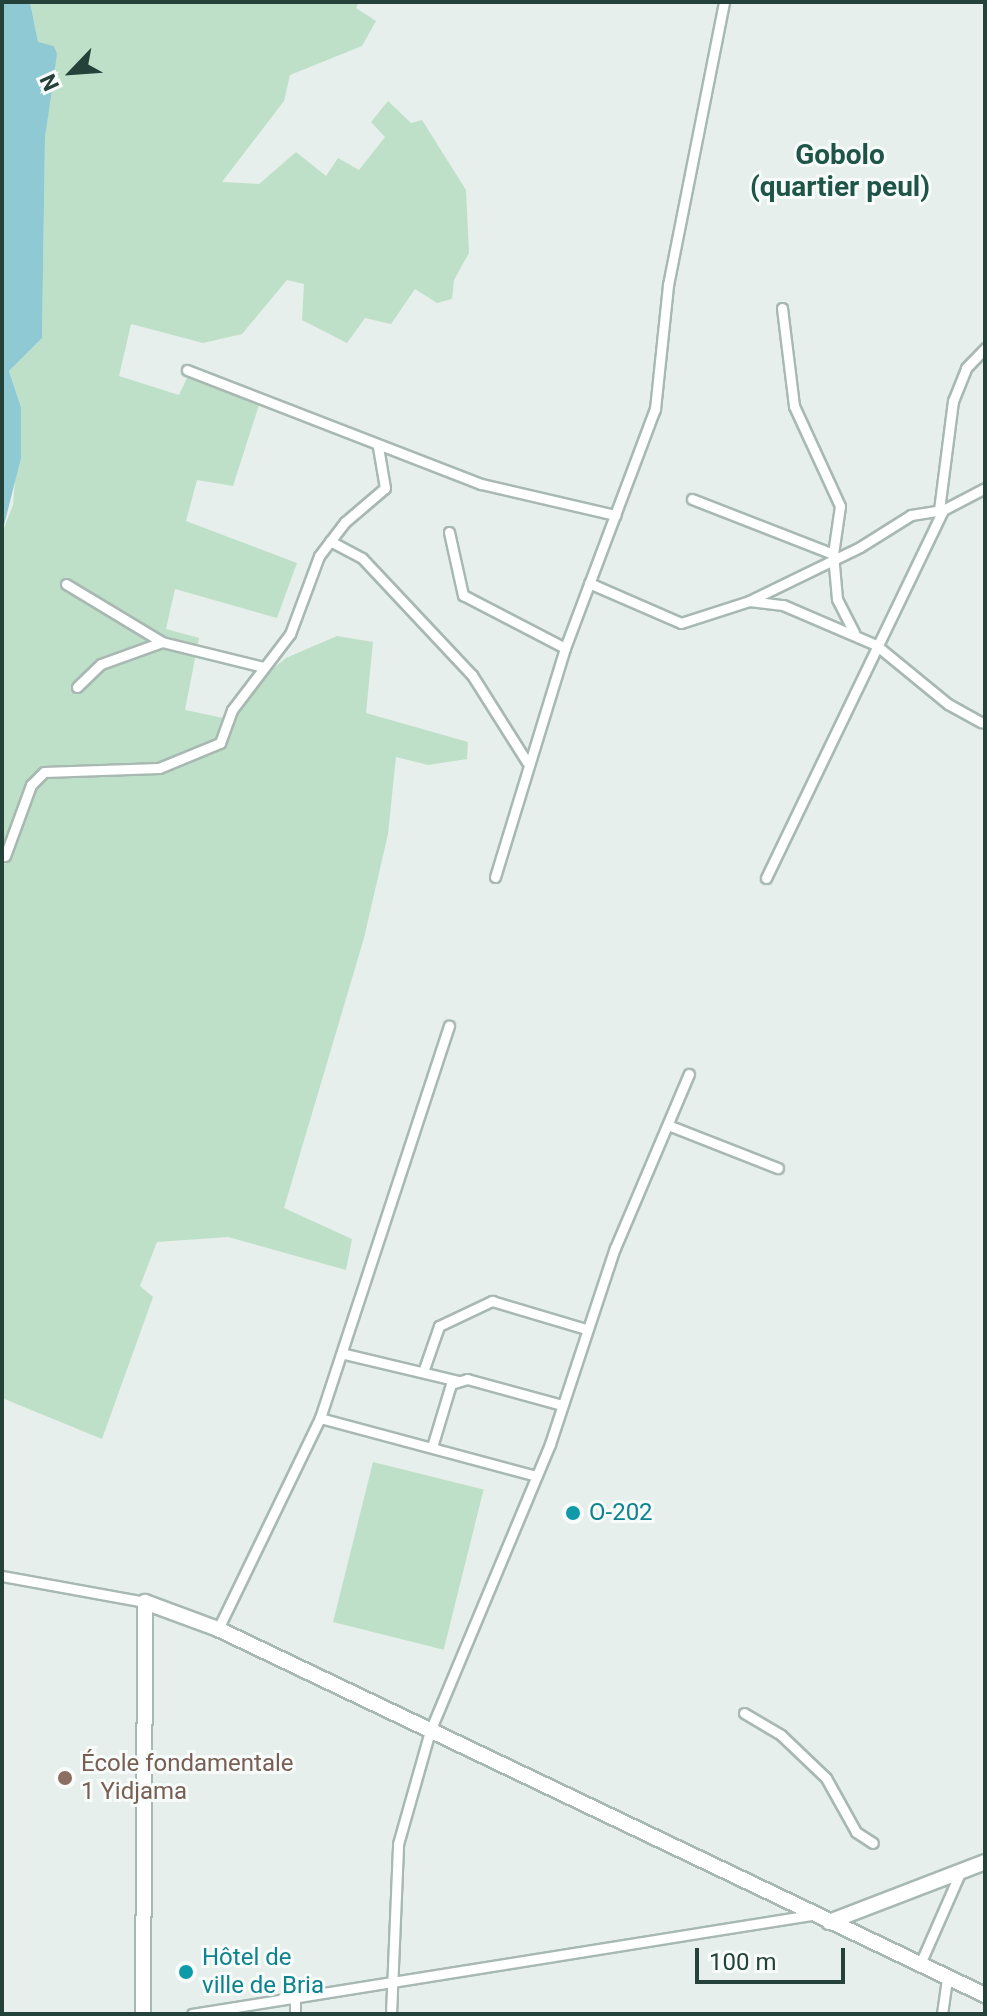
<!DOCTYPE html>
<meta charset="utf-8">
<style>
body{margin:0}
#map{position:relative;width:987px;height:2016px;overflow:hidden;background:#e6efeb;font-family:Roboto,sans-serif}
div>[style]{position:absolute}
.green>*{inset:0;background:#bfe0c8;transform-origin:0 0}
.water>*{inset:0;background:#8ec9d4}
.roads{filter:drop-shadow(2px 0 #a8b8b2) drop-shadow(-2px 0 #a8b8b2) drop-shadow(0 2px #a8b8b2) drop-shadow(0 -2px #a8b8b2)}
.street>*{height:9px;margin:-4.5px;padding:0 4.5px;transform-origin:4.5px;border-radius:4.5px;background:#fff}
.secondary>*{height:14px;margin:-7px;padding:0 7px;transform-origin:7px;border-radius:7px;background:#fff}
.dots>*{width:22px;height:22px;translate:-50% -50%;box-sizing:border-box;border:4px solid #f7fbf9;border-radius:50%}
span{translate:-50% -50%;white-space:nowrap;text-align:center;line-height:1.15;-webkit-text-stroke:6px #f7fbf9;paint-order:stroke}
.culture-label{font-size:24px;color:#0d838f}
.left{translate:0 -50%;text-align:left}
.education-label{font-size:24px;color:#785e54}
.quarter-label{font-size:28px;color:#1f5548;font-weight:700}
.frame{position:absolute;inset:0;border:4px solid #24423a;pointer-events:none}
.north{position:absolute;left:32px;top:32px;width:80px;height:80px;-webkit-text-stroke:6px #f7fbf9;paint-order:stroke;rotate:245deg;font-size:22px;font-weight:700;line-height:32px;text-align:center;color:#24423a}
.north::after{content:'';display:block;margin:auto;width:28px;height:36px;background:#24423a;clip-path:polygon(50% 0,100% 100%,50% 72%,0 100%)}
.scale{position:absolute;left:695px;top:1948px;width:150px;height:36px;box-sizing:border-box;border:4px solid #24423a;border-top:0;padding-left:10px;font-size:24px;line-height:28px;white-space:nowrap;color:#24423a;-webkit-text-stroke:6px #f7fbf9;paint-order:stroke}
</style>
<div id="map">
<div class="green">
<div style="clip-path:polygon(30px 2px,359px 2px,356px 8px,376px 21px,362px 46px,290px 75px,284px 101px,222px 182px,259px 184px,296px 152px,326px 176px,338px 158px,359px 170px,385px 137px,371px 122px,388px 101px,411px 123px,422px 120px,466px 190px,469px 253px,454px 280px,452px 299px,437px 303px,415px 289px,391px 324px,365px 318px,347px 343px,302px 320px,304px 284px,287px 280px,242px 334px,203px 343px,131px 324px,119px 376px,179px 395px,187px 378px,219px 382px,259px 405px,233px 486px,197px 480px,186px 521px,297px 563px,277px 618px,175px 589px,166px 629px,199px 638px,185px 710px,233px 720px,259px 680px,286px 658px,337px 636px,373px 642px,366px 713px,468px 742px,467px 759px,428px 765px,396px 757px,388px 834px,364px 938px,284px 1208px,352px 1239px,346px 1270px,228px 1237px,157px 1242px,140px 1286px,153px 1297px,102px 1439px,2px 1398px,2px 533px,13px 505px,21px 407px,9px 371px,42px 338px,45px 138px,56px 54px,54px 46px,38px 43px)"></div>
<div style="left:373px;top:1462px;width:114px;height:165px;rotate:14deg"></div>
</div>
<div class="water">
<div style="clip-path:polygon(2px 2px,30px 2px,38px 42px,54px 46px,57px 54px,45px 138px,42px 338px,9px 371px,21px 407px,21px 458px,2px 533px)"></div>
</div>
<div class="roads">
<div class="street">
<div style="left:782px;top:308px;width:99px;rotate:83deg"></div>
<div style="left:794px;top:406px;width:110px;rotate:65.3deg"></div>
<div style="left:840px;top:506px;width:49px;rotate:98.3deg"></div>
<div style="left:833px;top:554px;width:45px;rotate:84.9deg"></div>
<div style="left:837px;top:599px;width:38px;rotate:63deg"></div>
<div style="left:187px;top:370px;width:315px;rotate:21.2deg"></div>
<div style="left:481px;top:484px;width:138px;rotate:13deg"></div>
<div style="left:692px;top:499px;width:151px;rotate:21.3deg"></div>
<div style="left:939px;top:510px;width:110px;rotate:-82.7deg"></div>
<div style="left:953px;top:401px;width:35px;rotate:-68deg"></div>
<div style="left:966px;top:368px;width:28px;rotate:-46deg"></div>
<div style="left:449px;top:532px;width:65px;rotate:77.5deg"></div>
<div style="left:463px;top:595px;width:115px;rotate:27.5deg"></div>
<div style="left:330px;top:541px;width:36px;rotate:28deg"></div>
<div style="left:362px;top:558px;width:161px;rotate:46.8deg"></div>
<div style="left:472px;top:675px;width:103px;rotate:57.7deg"></div>
<div style="left:589px;top:583px;width:100px;rotate:23.5deg"></div>
<div style="left:681px;top:623px;width:71px;rotate:-17.9deg"></div>
<div style="left:749px;top:601px;width:34px;rotate:7deg"></div>
<div style="left:783px;top:605px;width:101px;rotate:23.3deg"></div>
<div style="left:876px;top:645px;width:93px;rotate:39.3deg"></div>
<div style="left:948px;top:704px;width:38px;rotate:29deg"></div>
<div style="left:66px;top:584px;width:112px;rotate:31.1deg"></div>
<div style="left:162px;top:642px;width:104px;rotate:13.9deg"></div>
<div style="left:749px;top:601px;width:123px;rotate:-25.9deg"></div>
<div style="left:860px;top:547px;width:60px;rotate:-32.1deg"></div>
<div style="left:911px;top:515px;width:32px;rotate:-9deg"></div>
<div style="left:943px;top:510px;width:47px;rotate:-27.6deg"></div>
<div style="left:77px;top:687px;width:33px;rotate:-44deg"></div>
<div style="left:101px;top:664px;width:65px;rotate:-19.8deg"></div>
<div style="left:5px;top:856px;width:76px;rotate:-69.9deg"></div>
<div style="left:31px;top:785px;width:18px;rotate:-45deg"></div>
<div style="left:44px;top:772px;width:115px;rotate:-2deg"></div>
<div style="left:159px;top:768px;width:66px;rotate:-22.3deg"></div>
<div style="left:220px;top:743px;width:35px;rotate:-70deg"></div>
<div style="left:232px;top:710px;width:96px;rotate:-52.7deg"></div>
<div style="left:290px;top:634px;width:83px;rotate:-69.6deg"></div>
<div style="left:319px;top:556px;width:43px;rotate:-52.6deg"></div>
<div style="left:345px;top:522px;width:52px;rotate:-40.4deg"></div>
<div style="left:385px;top:488px;width:42px;rotate:-99.7deg"></div>
<div style="left:495px;top:877px;width:239px;rotate:-73deg"></div>
<div style="left:565px;top:648px;width:255px;rotate:-69.4deg"></div>
<div style="left:655px;top:409px;width:125px;rotate:-84deg"></div>
<div style="left:668px;top:285px;width:288px;rotate:-78.8deg"></div>
<div style="left:766px;top:878px;width:408px;rotate:-64.3deg"></div>
<div style="left:668px;top:1125px;width:118px;rotate:21.4deg"></div>
<div style="left:345px;top:1354px;width:116px;rotate:13.4deg"></div>
<div style="left:423px;top:1372px;width:49px;rotate:-70.8deg"></div>
<div style="left:439px;top:1326px;width:59px;rotate:-25.3deg"></div>
<div style="left:492px;top:1301px;width:98px;rotate:16.6deg"></div>
<div style="left:320px;top:1418px;width:224px;rotate:15deg"></div>
<div style="left:432px;top:1447px;width:66px;rotate:-73.2deg"></div>
<div style="left:451px;top:1384px;width:17px;rotate:-17deg"></div>
<div style="left:467px;top:1379px;width:98px;rotate:15.3deg"></div>
<div style="left:2px;top:1576px;width:145px;rotate:10.3deg"></div>
<div style="left:218px;top:1629px;width:234px;rotate:-64.2deg"></div>
<div style="left:320px;top:1418px;width:413px;rotate:-71.8deg"></div>
<div style="left:744px;top:1713px;width:43px;rotate:30.7deg"></div>
<div style="left:781px;top:1735px;width:62px;rotate:43.7deg"></div>
<div style="left:826px;top:1778px;width:62px;rotate:60.9deg"></div>
<div style="left:856px;top:1832px;width:20px;rotate:33deg"></div>
<div style="left:920px;top:1964px;width:99px;rotate:-66.3deg"></div>
<div style="left:192px;top:2014px;width:627px;rotate:-9.09deg"></div>
<div style="left:295px;top:2014px;width:15px;rotate:-90deg"></div>
<div style="left:391px;top:2014px;width:170px;rotate:-87.6deg"></div>
<div style="left:398px;top:1844px;width:117px;rotate:-74.2deg"></div>
<div style="left:430px;top:1731px;width:311px;rotate:-67.3deg"></div>
<div style="left:550px;top:1444px;width:206px;rotate:-71.7deg"></div>
<div style="left:615px;top:1248px;width:189px;rotate:-67deg"></div>
<div style="left:942px;top:2014px;width:37px;rotate:-82deg"></div>
</div>
<div class="secondary">
<div style="left:829px;top:1922px;width:167px;rotate:-21deg"></div>
<div style="left:143px;top:2014px;width:412px;rotate:-89.7deg"></div>
<div style="left:145px;top:1602px;width:78px;rotate:20.3deg"></div>
<div style="left:218px;top:1629px;width:850px;rotate:25.51deg"></div>
</div>
</div>
<div class="dots">
<div style="left:573px;top:1513px;background:#0f9aa8"></div>
<div style="left:65px;top:1778px;background:#8d6e63"></div>
<div style="left:186px;top:1972px;background:#0f9aa8"></div>
</div>
<div class="culture-label">
<span class="left" style="left:589px;top:1513px">O-202</span>
<span class="left" style="left:202px;top:1972px">Hôtel de<br>ville de Bria</span>
</div>
<div class="education-label">
<span class="left" style="left:81px;top:1778px">École fondamentale<br>1 Yidjama</span>
</div>
<div class="quarter-label">
<span style="left:840px;top:171px">Gobolo<br>(quartier peul)</span>
</div>
<div class="frame"></div>
<div class="north">N</div>
<div class="scale">100 m</div>
</div>
